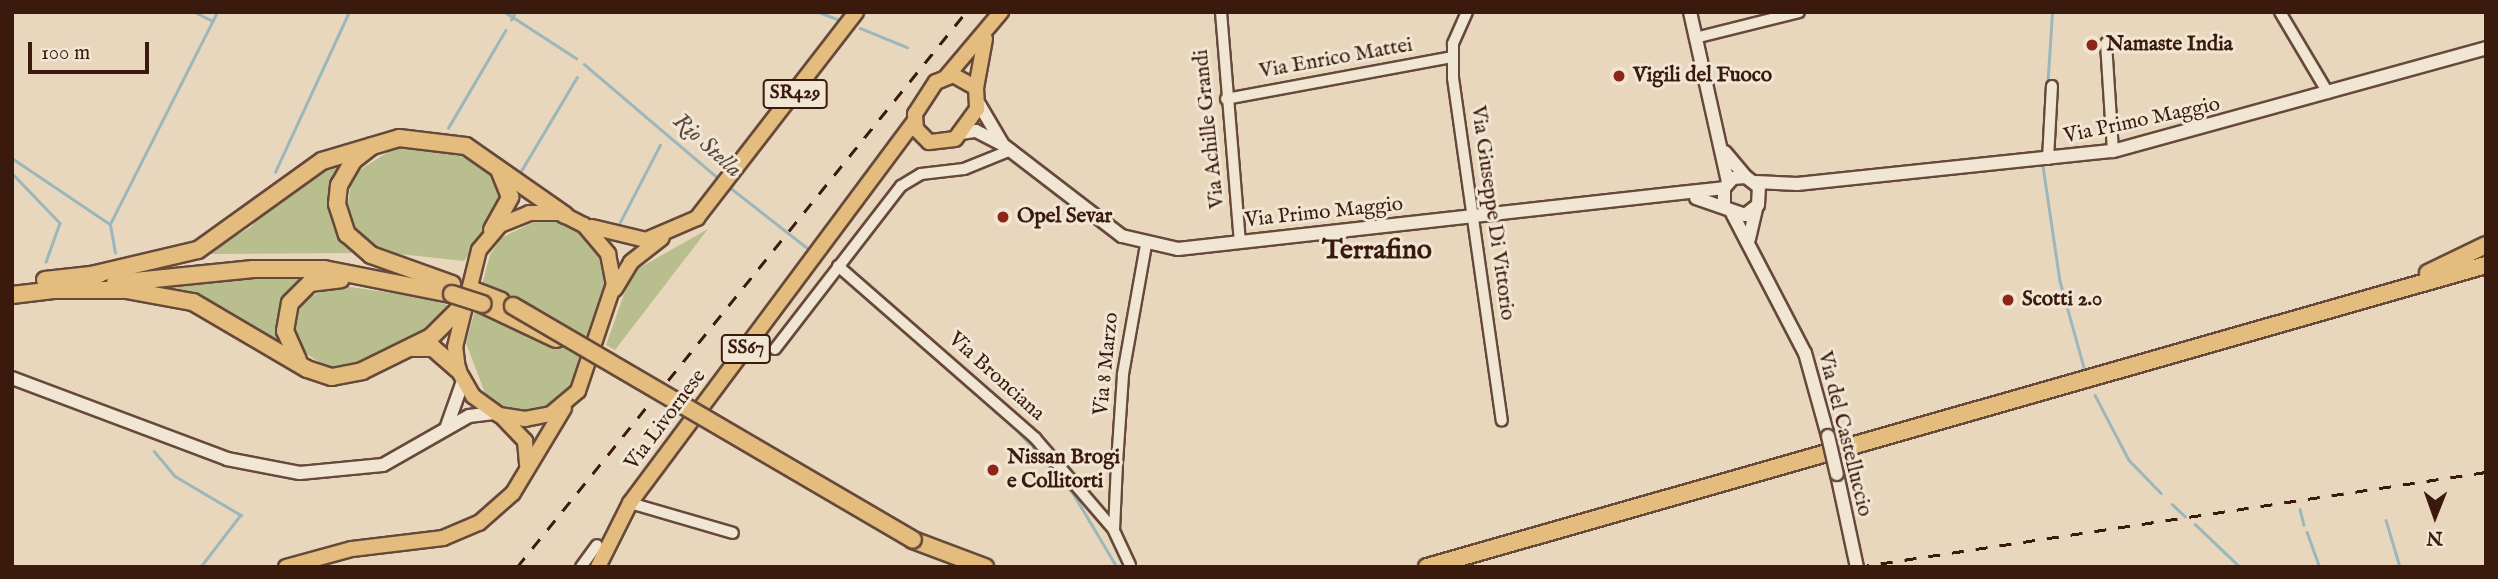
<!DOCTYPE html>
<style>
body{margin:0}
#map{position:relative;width:2498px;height:579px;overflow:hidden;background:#e9d7bd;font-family:"IM FELL English",serif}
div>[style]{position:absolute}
.green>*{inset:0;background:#b9be8f}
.stream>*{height:2.5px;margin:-1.25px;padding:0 1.25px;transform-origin:1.25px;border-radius:1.25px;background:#9bb7bb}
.roads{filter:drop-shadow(2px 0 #66493a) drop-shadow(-2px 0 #66493a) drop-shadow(0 2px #66493a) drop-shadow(0 -2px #66493a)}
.minor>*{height:10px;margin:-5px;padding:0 5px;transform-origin:5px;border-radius:5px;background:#f1e5d4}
.tertiary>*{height:12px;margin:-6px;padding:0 6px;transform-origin:6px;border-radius:6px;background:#f1e5d4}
.secondary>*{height:12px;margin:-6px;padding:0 6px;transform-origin:6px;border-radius:6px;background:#f1e5d4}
.primary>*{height:14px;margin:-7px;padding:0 7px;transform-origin:7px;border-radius:7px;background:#e4bc7e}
.trunk>*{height:16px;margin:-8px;padding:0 8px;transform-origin:8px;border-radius:8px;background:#e4bc7e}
.rail>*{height:2.5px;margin-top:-1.25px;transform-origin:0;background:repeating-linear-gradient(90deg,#3b1a0e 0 12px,transparent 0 24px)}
.bridges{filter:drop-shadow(2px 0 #66493a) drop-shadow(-2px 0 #66493a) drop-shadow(0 2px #66493a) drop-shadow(0 -2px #66493a)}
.tertiary-bridge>*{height:12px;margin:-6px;padding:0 6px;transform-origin:6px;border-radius:6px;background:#f1e5d4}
.trunk-bridge>*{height:16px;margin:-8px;padding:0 8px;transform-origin:8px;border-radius:8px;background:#e4bc7e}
.dots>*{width:19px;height:19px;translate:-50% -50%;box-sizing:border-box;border:4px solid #f1e5d4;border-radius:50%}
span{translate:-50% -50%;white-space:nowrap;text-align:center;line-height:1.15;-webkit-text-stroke:6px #f1e5d4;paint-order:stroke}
.shield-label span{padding:2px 5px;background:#f1e5d4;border:2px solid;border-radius:5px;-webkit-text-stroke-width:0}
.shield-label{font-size:19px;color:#3b1a0e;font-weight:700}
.poi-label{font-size:21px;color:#3b1a0e;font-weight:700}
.left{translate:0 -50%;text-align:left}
.street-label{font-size:21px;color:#3b1a0e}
.water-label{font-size:23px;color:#584942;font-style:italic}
.district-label{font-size:28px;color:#3b1a0e;font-weight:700}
.frame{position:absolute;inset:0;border:14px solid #3b1a0e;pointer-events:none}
.north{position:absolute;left:2400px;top:481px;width:70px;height:70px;-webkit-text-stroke:5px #f1e5d4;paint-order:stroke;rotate:181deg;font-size:19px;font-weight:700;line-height:28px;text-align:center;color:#3b1a0e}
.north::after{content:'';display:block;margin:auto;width:24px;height:32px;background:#3b1a0e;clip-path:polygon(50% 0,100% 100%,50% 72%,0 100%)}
.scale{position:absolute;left:28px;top:42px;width:121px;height:32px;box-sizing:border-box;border:4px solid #3b1a0e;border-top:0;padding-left:9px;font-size:21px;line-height:24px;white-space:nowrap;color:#3b1a0e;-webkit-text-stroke:5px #f1e5d4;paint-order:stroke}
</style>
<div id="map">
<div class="green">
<div style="clip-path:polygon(394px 148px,446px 149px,499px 175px,506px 195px,498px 216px,464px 261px,380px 252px,355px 234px,346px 217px,352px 175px)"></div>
<div style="clip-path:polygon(353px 156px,330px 190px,338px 235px,354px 253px,206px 254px,251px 227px,272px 201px,312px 172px)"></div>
<div style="clip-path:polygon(538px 220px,556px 219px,582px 231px,604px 259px,607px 290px,575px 386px,554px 404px,524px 411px,500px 405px,485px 393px,466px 343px,490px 255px,501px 238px)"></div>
<div style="clip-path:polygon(708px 229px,615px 350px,606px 345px,632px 272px)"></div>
<div style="clip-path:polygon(251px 277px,313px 277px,282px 302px,285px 350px,235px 314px,159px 288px)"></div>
<div style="clip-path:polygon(336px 285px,420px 297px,455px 307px,446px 322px,370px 362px,326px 367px,297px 347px,291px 330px,303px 300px)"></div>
</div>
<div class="stream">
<div style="left:195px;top:12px;width:20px;rotate:27deg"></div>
<div style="left:505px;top:12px;width:85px;rotate:32.9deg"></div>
<div style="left:819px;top:12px;width:22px;rotate:21deg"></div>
<div style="left:511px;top:20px;width:9px;rotate:-63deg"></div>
<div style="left:860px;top:28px;width:51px;rotate:22deg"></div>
<div style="left:584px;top:64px;width:177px;rotate:40.4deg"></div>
<div style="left:448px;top:128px;width:113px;rotate:-59.6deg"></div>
<div style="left:2043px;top:152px;width:140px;rotate:-86.3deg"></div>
<div style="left:12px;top:158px;width:118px;rotate:34deg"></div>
<div style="left:2043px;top:166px;width:116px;rotate:81.6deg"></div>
<div style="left:2060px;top:281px;width:93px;rotate:74.5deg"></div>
<div style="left:521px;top:171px;width:109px;rotate:-59.2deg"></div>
<div style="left:275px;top:172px;width:176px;rotate:-65.2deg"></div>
<div style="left:12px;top:173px;width:69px;rotate:46.2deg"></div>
<div style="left:60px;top:223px;width:41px;rotate:109.7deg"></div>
<div style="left:727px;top:185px;width:105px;rotate:38.1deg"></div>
<div style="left:619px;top:224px;width:89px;rotate:-62.6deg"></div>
<div style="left:115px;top:253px;width:29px;rotate:-100deg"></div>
<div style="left:110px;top:224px;width:237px;rotate:-63.2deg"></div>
<div style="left:2095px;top:395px;width:73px;rotate:62.4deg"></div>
<div style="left:2129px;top:460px;width:46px;rotate:45.9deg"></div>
<div style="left:1009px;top:421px;width:96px;rotate:48.4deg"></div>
<div style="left:1073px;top:493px;width:86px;rotate:59.3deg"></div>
<div style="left:154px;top:451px;width:33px;rotate:50deg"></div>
<div style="left:175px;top:476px;width:77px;rotate:30.6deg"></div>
<div style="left:241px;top:515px;width:66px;rotate:127.6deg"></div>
<div style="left:2172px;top:504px;width:18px;rotate:43deg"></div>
<div style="left:2300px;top:509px;width:16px;rotate:76deg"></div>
<div style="left:2386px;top:520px;width:49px;rotate:73.4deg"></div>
<div style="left:2195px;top:524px;width:61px;rotate:43.7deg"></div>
<div style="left:2307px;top:532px;width:37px;rotate:70deg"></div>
</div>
<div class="roads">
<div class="minor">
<div style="left:1221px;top:12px;width:231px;rotate:85.3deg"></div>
<div style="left:1467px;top:12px;width:35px;rotate:114deg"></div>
<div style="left:1453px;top:44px;width:34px;rotate:90deg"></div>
<div style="left:1453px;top:78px;width:346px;rotate:81.9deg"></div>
<div style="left:2280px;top:12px;width:94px;rotate:59.3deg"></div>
<div style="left:1695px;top:38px;width:107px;rotate:-14deg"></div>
<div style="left:2106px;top:43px;width:108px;rotate:86.3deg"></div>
<div style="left:1226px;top:99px;width:230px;rotate:-10.5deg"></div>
<div style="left:2048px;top:159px;width:73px;rotate:-86.9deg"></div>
<div style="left:838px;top:266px;width:262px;rotate:41.1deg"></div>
<div style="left:1035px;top:438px;width:121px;rotate:49.3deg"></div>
<div style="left:775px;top:349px;width:206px;rotate:-52.3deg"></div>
<div style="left:901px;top:186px;width:23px;rotate:-31deg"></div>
<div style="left:921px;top:174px;width:43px;rotate:-6.6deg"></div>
<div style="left:964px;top:169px;width:51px;rotate:-22deg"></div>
<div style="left:630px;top:503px;width:107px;rotate:16.2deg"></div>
<div style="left:1130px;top:565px;width:38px;rotate:-115deg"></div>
<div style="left:1114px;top:530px;width:67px;rotate:-87.4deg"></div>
<div style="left:1117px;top:463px;width:89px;rotate:-86.1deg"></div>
<div style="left:1123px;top:374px;width:131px;rotate:-79.9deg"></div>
<div style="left:581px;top:567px;width:27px;rotate:-54deg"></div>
</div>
<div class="tertiary">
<div style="left:1690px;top:12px;width:174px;rotate:77.4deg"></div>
<div style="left:1725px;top:152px;width:33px;rotate:50deg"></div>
<div style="left:1732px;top:213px;width:158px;rotate:62.5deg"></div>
<div style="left:1805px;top:353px;width:86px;rotate:74.5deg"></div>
<div style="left:1749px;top:239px;width:31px;rotate:-77deg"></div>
<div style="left:1837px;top:474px;width:95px;rotate:77.9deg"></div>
</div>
<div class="secondary">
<div style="left:979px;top:104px;width:45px;rotate:59.5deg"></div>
<div style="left:961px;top:133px;width:15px;rotate:-8deg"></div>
<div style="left:976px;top:131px;width:29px;rotate:27deg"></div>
<div style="left:1002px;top:144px;width:151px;rotate:37.5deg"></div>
<div style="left:1122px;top:236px;width:57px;rotate:13.1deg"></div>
<div style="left:1178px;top:249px;width:549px;rotate:-6.37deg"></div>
<div style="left:1756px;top:182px;width:41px;rotate:2.8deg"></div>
<div style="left:1797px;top:184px;width:318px;rotate:-6deg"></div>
<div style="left:2113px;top:151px;width:387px;rotate:-15.4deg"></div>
<div style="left:1696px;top:198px;width:52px;rotate:19.1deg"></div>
<div style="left:1745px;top:215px;width:16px;rotate:-38deg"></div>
<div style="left:1758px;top:205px;width:18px;rotate:-87deg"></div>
<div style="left:1759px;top:187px;width:16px;rotate:-142deg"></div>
<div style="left:1746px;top:177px;width:13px;rotate:176deg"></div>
<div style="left:1733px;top:178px;width:13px;rotate:132deg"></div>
<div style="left:1724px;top:188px;width:16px;rotate:90deg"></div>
<div style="left:12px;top:378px;width:230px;rotate:20.6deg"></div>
<div style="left:227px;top:459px;width:74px;rotate:10.9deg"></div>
<div style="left:300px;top:473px;width:83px;rotate:-5.5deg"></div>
<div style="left:383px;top:465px;width:99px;rotate:-29.7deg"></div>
<div style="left:469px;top:416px;width:25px;rotate:-7deg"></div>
<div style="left:447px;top:426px;width:48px;rotate:-70.4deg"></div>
</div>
<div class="primary">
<div style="left:953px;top:75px;width:26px;rotate:29deg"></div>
<div style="left:976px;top:88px;width:21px;rotate:87deg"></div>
<div style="left:977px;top:109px;width:37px;rotate:126deg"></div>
<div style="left:955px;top:139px;width:26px;rotate:173deg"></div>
<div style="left:929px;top:142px;width:18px;rotate:-135deg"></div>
<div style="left:916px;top:129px;width:15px;rotate:-94deg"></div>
<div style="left:915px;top:114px;width:38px;rotate:-57deg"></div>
<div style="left:936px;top:82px;width:18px;rotate:-22deg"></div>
<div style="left:947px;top:76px;width:84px;rotate:-49.8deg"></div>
<div style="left:976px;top:88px;width:50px;rotate:-79.6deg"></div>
<div style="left:529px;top:213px;width:31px"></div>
<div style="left:560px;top:213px;width:27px;rotate:27deg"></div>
<div style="left:584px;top:225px;width:38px;rotate:50deg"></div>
<div style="left:608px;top:254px;width:31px;rotate:79deg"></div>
<div style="left:614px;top:284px;width:113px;rotate:108.6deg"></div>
<div style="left:578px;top:391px;width:35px;rotate:140deg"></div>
<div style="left:551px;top:414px;width:26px;rotate:169deg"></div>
<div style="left:525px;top:419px;width:26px;rotate:-171deg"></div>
<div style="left:499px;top:415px;width:32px;rotate:-144deg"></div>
<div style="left:473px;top:396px;width:30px;rotate:-120deg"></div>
<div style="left:458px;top:370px;width:23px;rotate:-97deg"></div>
<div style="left:455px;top:347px;width:100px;rotate:-76.1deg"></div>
<div style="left:479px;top:250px;width:33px;rotate:-50deg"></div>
<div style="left:500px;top:225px;width:31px;rotate:-22deg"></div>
<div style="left:592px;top:227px;width:56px;rotate:13.5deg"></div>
<div style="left:646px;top:240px;width:56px;rotate:-23.3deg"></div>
<div style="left:697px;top:218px;width:260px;rotate:-52.3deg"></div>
<div style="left:615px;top:289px;width:31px;rotate:-59deg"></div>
<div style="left:631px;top:262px;width:39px;rotate:-38deg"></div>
<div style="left:503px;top:418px;width:32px;rotate:46deg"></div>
<div style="left:525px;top:441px;width:24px;rotate:85deg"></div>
<div style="left:286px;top:567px;width:68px;rotate:-15.3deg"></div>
<div style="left:352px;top:549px;width:92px;rotate:-6.9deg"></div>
<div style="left:443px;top:538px;width:39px;rotate:-23deg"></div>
<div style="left:479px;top:523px;width:45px;rotate:-41.4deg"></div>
<div style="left:513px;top:493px;width:99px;rotate:-59deg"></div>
<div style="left:598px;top:567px;width:72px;rotate:-63.4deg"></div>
<div style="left:630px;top:503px;width:475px;rotate:-53.3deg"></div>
</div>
<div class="trunk">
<div style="left:372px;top:146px;width:24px;rotate:142deg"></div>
<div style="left:353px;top:161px;width:28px;rotate:120deg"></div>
<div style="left:339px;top:185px;width:19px;rotate:96deg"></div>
<div style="left:337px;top:204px;width:32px;rotate:72deg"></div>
<div style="left:347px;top:234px;width:32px;rotate:41deg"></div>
<div style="left:371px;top:255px;width:86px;rotate:19.7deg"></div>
<div style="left:492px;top:230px;width:38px;rotate:-61deg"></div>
<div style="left:510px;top:197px;width:29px;rotate:-112deg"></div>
<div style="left:2428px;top:273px;width:64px;rotate:-25.8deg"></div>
<div style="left:91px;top:275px;width:110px;rotate:-13.2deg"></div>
<div style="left:198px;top:250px;width:153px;rotate:-35.7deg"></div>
<div style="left:322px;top:161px;width:80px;rotate:-16.6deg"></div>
<div style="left:399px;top:138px;width:67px;rotate:6.8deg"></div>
<div style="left:466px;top:146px;width:121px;rotate:34.9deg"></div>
<div style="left:45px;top:280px;width:55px;rotate:-6.2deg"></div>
<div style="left:115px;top:283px;width:139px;rotate:-5.8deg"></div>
<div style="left:253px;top:269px;width:71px"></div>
<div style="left:324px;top:269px;width:130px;rotate:11.1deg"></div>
<div style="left:52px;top:290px;width:74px"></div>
<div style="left:126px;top:290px;width:68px;rotate:10.2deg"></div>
<div style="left:193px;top:302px;width:132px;rotate:30.4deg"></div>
<div style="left:307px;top:369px;width:26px;rotate:18deg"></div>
<div style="left:332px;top:377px;width:31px;rotate:-11deg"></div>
<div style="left:362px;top:371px;width:77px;rotate:-26.2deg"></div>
<div style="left:431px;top:337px;width:44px;rotate:-45deg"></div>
<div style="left:473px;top:290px;width:30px;rotate:21deg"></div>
<div style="left:12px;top:295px;width:50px;rotate:-6.8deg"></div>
<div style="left:482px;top:304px;width:82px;rotate:25.3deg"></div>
<div style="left:413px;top:348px;width:20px"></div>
<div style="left:433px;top:348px;width:33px;rotate:41deg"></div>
<div style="left:298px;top:360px;width:32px;rotate:-114deg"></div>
<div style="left:285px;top:331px;width:28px;rotate:-80deg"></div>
<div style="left:290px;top:303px;width:28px;rotate:-45deg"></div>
<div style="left:310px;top:283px;width:31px;rotate:-7deg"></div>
<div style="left:913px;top:540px;width:77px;rotate:20.6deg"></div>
<div style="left:1427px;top:567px;width:1101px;rotate:-15.92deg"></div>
</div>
</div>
<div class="rail">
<div style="left:517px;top:567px;width:714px;rotate:-51.03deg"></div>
<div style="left:1857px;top:567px;width:636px;rotate:-8.59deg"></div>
</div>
<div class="bridges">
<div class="tertiary-bridge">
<div style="left:1828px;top:436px;width:39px;rotate:77deg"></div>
</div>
<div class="trunk-bridge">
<div style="left:452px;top:294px;width:32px;rotate:18deg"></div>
<div style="left:513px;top:306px;width:463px;rotate:30.3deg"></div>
</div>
</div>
<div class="dots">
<div style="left:2092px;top:45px;background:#8f2418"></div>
<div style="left:1619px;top:76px;background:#8f2418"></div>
<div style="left:1003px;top:217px;background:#8f2418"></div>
<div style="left:2008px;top:300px;background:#8f2418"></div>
<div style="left:993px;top:470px;background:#8f2418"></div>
</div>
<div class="shield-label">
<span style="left:795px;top:94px">SR429</span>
<span style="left:746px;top:349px">SS67</span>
</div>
<div class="poi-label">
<span class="left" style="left:2106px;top:45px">Namaste India</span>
<span class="left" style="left:1633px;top:76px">Vigili del Fuoco</span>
<span class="left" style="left:1017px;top:217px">Opel Sevar</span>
<span class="left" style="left:2022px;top:300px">Scotti 2.0</span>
<span class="left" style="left:1007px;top:470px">Nissan Brogi<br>e Collitorti</span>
</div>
<div class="street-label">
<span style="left:1336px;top:59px;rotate:-10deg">Via Enrico Mattei</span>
<span style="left:2142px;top:121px;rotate:-12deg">Via Primo Maggio</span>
<span style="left:1210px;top:129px;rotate:-96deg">Via Achille Grandi</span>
<span style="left:1324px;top:213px;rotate:-6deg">Via Primo Maggio</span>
<span style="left:1492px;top:213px;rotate:82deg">Via Giuseppe Di Vittorio</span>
<span style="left:1107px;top:364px;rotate:-84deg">Via 8 Marzo</span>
<span style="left:996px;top:377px;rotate:42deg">Via Bronciana</span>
<span style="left:666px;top:420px;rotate:-53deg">Via Livornese</span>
<span style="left:1844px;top:434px;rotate:76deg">Via del Castelluccio</span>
</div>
<div class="water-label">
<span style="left:707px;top:146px;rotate:42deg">Rio Stella</span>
</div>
<div class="district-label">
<span style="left:1377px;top:251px">Terrafino</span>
</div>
<div class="frame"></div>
<div class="north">N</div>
<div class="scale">100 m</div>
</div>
